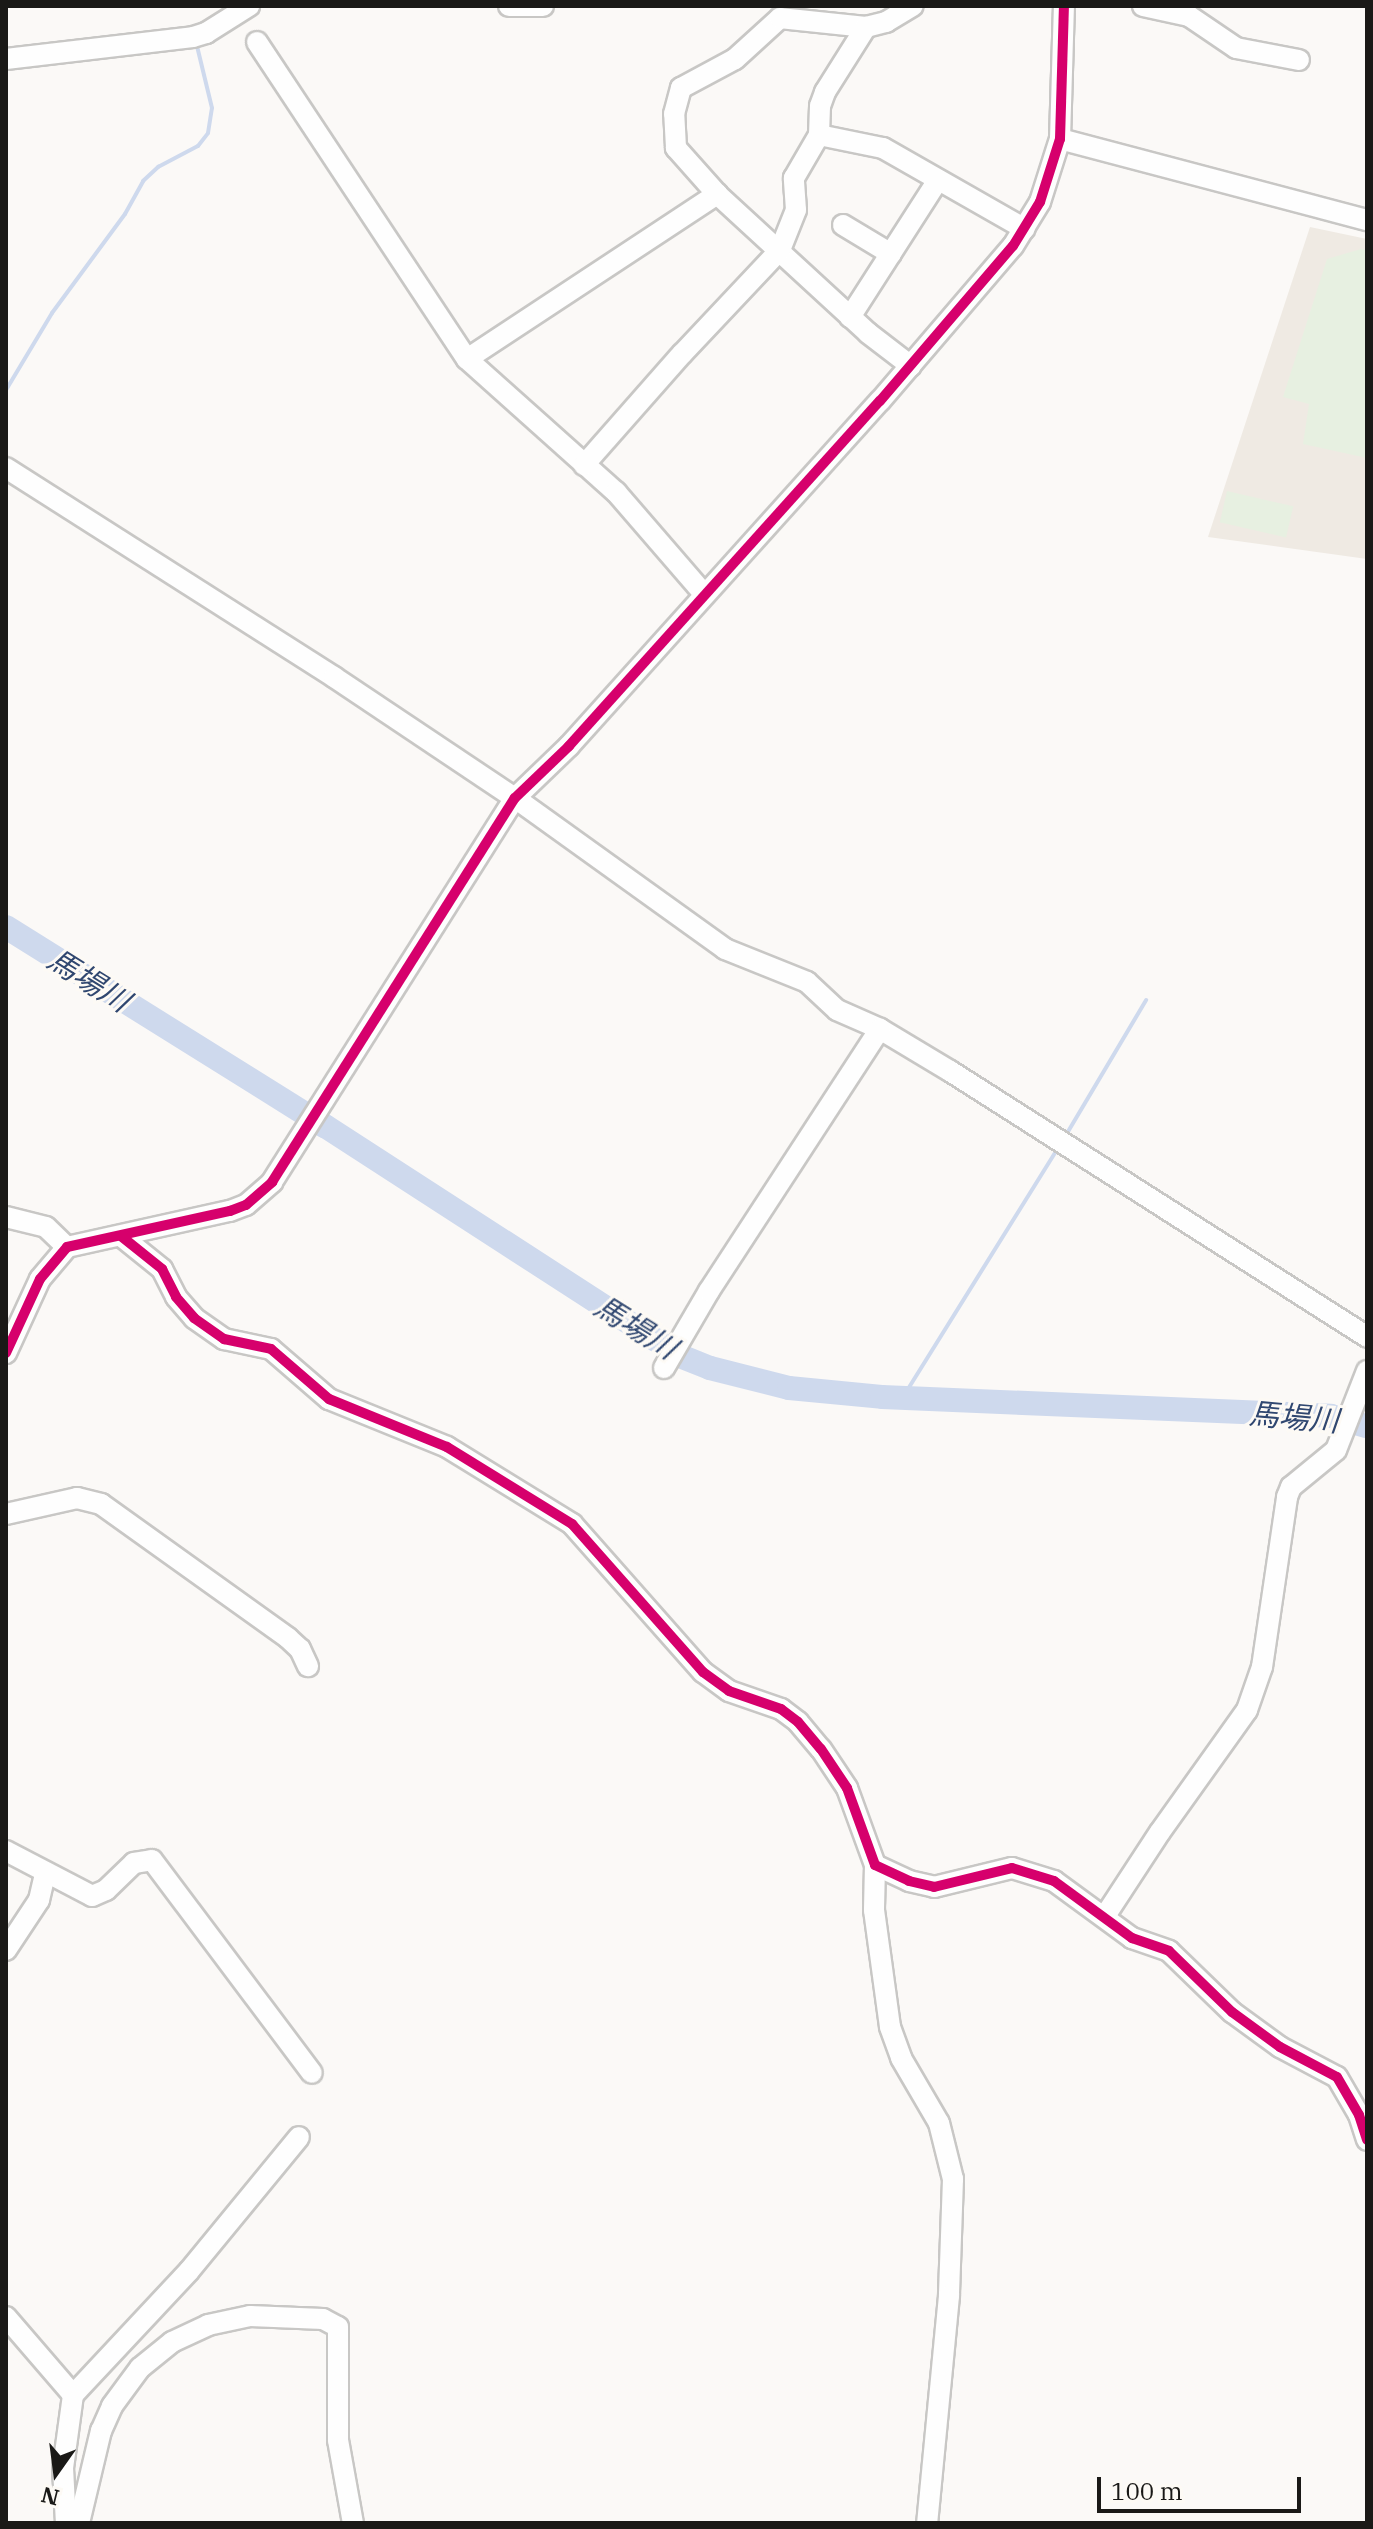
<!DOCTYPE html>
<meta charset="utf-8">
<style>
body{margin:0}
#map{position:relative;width:1373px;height:2529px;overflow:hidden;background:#fbf9f7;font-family:"IBM Plex Serif","Noto Sans JP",serif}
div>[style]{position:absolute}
.built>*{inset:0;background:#efeae3}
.green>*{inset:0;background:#e7f0e1;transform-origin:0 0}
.stream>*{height:4px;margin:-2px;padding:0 2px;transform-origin:2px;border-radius:2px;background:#ced9ed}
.river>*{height:24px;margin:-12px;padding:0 12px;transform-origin:12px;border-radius:12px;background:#ced9ed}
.roads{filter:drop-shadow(2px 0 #c8c7c5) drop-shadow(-2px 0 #c8c7c5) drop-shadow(0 2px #c8c7c5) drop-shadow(0 -2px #c8c7c5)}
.minor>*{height:20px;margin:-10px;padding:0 10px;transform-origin:10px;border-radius:10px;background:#fefefe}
.cycleway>*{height:10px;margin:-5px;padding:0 5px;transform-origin:5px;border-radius:5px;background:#d6006c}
span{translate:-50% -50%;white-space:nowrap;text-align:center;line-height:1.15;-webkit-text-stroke:6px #fdfaf5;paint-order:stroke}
.water-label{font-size:30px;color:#304770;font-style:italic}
.frame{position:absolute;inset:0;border:8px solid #1a1917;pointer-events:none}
.north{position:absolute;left:16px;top:2433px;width:80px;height:80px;-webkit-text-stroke:6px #fdfaf5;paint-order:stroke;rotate:194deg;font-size:22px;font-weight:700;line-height:32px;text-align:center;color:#1a1917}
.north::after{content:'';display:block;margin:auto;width:28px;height:36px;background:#1a1917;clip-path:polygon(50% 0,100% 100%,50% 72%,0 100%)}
.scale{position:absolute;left:1097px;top:2477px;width:204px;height:36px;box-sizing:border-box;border:4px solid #1a1917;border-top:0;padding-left:10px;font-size:24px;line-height:28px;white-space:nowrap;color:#1a1917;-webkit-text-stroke:6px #fdfaf5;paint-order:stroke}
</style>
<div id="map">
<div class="built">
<div style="clip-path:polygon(1310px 227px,1367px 239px,1367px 559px,1208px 537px)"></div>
</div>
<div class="green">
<div style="clip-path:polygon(1361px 249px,1367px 250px,1367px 458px,1303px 444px,1309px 404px,1283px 397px,1327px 259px)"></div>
<div style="left:1227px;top:491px;width:68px;height:32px;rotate:13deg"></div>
</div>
<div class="stream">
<div style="left:201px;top:26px;width:31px;rotate:-33deg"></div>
<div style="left:6px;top:390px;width:90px;rotate:-59.1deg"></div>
<div style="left:52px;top:313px;width:123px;rotate:-53.6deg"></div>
<div style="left:125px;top:214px;width:38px;rotate:-61deg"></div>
<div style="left:143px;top:181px;width:21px;rotate:-43deg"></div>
<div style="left:158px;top:167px;width:45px;rotate:-27.7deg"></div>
<div style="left:198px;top:146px;width:16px;rotate:-52deg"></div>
<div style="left:208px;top:133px;width:25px;rotate:-81deg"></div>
<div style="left:212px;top:108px;width:68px;rotate:-103.6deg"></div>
<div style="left:1066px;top:1135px;width:157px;rotate:-59.3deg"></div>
<div style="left:903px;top:1397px;width:296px;rotate:-58.1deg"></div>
</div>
<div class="river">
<div style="left:6px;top:927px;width:376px;rotate:32deg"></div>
<div style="left:325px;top:1126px;width:423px;rotate:32.9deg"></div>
<div style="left:680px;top:1356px;width:32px;rotate:22deg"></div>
<div style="left:710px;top:1368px;width:81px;rotate:14.2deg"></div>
<div style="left:789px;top:1388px;width:93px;rotate:5.5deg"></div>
<div style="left:882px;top:1397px;width:449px;rotate:2.4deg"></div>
<div style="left:1331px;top:1416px;width:37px;rotate:16deg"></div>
</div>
<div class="roads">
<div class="minor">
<div style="left:509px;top:6px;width:34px"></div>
<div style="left:1143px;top:6px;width:47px;rotate:12.3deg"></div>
<div style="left:1189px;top:16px;width:57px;rotate:34.2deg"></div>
<div style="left:1236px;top:48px;width:64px;rotate:10.8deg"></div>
<div style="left:257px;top:42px;width:380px;rotate:56.5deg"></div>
<div style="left:467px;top:359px;width:200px;rotate:41.8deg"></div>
<div style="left:616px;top:492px;width:135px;rotate:49.2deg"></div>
<div style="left:6px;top:59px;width:188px;rotate:-6.7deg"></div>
<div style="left:193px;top:37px;width:14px;rotate:-17deg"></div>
<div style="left:206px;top:33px;width:51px;rotate:-32.1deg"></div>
<div style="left:819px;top:135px;width:65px;rotate:11.5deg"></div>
<div style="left:883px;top:148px;width:163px;rotate:29.7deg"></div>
<div style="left:1060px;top:139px;width:318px;rotate:14.8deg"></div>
<div style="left:717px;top:194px;width:62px;rotate:-131.7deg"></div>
<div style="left:676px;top:148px;width:34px;rotate:-93deg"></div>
<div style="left:674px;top:114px;width:27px;rotate:-75deg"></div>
<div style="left:681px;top:88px;width:61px;rotate:-28.2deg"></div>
<div style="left:735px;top:59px;width:61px;rotate:-42.3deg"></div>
<div style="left:780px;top:18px;width:86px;rotate:6deg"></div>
<div style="left:843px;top:225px;width:56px;rotate:31.1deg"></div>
<div style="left:850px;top:317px;width:163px;rotate:-57.3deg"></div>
<div style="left:467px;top:359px;width:300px;rotate:-33.4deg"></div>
<div style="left:717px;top:194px;width:205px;rotate:42.6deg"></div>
<div style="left:868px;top:333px;width:54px;rotate:37.5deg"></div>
<div style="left:584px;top:465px;width:148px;rotate:-48.6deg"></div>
<div style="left:682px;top:354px;width:143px;rotate:-46.7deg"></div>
<div style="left:780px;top:250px;width:43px;rotate:-68.2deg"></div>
<div style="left:796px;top:210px;width:32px;rotate:-94deg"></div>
<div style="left:794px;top:178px;width:50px;rotate:-59.8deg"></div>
<div style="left:819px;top:135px;width:29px;rotate:-88deg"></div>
<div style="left:820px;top:106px;width:15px;rotate:-70deg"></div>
<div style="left:825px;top:92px;width:77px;rotate:-57.8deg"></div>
<div style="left:866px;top:27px;width:21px;rotate:-14deg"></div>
<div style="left:886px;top:22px;width:31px;rotate:-31deg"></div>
<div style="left:6px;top:468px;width:389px;rotate:32.5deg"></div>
<div style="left:334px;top:677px;width:218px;rotate:33.8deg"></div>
<div style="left:515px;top:798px;width:259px;rotate:35.7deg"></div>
<div style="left:725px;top:949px;width:88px;rotate:21.9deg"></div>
<div style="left:807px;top:982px;width:41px;rotate:43deg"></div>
<div style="left:837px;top:1010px;width:47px;rotate:23.8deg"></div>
<div style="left:880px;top:1029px;width:82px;rotate:31deg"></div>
<div style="left:950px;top:1071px;width:495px;rotate:32.5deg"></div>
<div style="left:6px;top:1217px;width:41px;rotate:14deg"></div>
<div style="left:46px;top:1227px;width:29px;rotate:44deg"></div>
<div style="left:121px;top:1236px;width:53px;rotate:38.8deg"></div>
<div style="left:162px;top:1269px;width:31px;rotate:63deg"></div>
<div style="left:176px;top:1297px;width:28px;rotate:49deg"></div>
<div style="left:194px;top:1318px;width:37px;rotate:35deg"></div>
<div style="left:224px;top:1339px;width:48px;rotate:12deg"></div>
<div style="left:271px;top:1349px;width:77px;rotate:40.8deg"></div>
<div style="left:329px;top:1399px;width:127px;rotate:22.1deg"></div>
<div style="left:447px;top:1447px;width:147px;rotate:31.6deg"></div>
<div style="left:572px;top:1524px;width:198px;rotate:48.5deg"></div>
<div style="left:703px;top:1672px;width:32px;rotate:36deg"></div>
<div style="left:729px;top:1691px;width:55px;rotate:19.1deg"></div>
<div style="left:781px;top:1709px;width:21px;rotate:37deg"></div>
<div style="left:798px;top:1722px;width:35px;rotate:50deg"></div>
<div style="left:821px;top:1749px;width:47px;rotate:56.3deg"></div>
<div style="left:847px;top:1788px;width:82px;rotate:70deg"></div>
<div style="left:875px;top:1865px;width:38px;rotate:25deg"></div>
<div style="left:909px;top:1881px;width:26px;rotate:13deg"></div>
<div style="left:934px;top:1887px;width:80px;rotate:-13.7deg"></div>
<div style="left:1012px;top:1868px;width:44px;rotate:17.2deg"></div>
<div style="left:1054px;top:1881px;width:97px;rotate:36.2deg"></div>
<div style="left:1132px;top:1938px;width:39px;rotate:19deg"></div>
<div style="left:1169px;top:1951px;width:88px;rotate:44.1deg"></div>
<div style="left:1232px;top:2012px;width:59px;rotate:36.1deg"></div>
<div style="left:1280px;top:2047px;width:64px;rotate:27.8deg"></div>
<div style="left:1337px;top:2077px;width:44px;rotate:59.9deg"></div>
<div style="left:1359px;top:2115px;width:26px;rotate:72deg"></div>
<div style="left:6px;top:1353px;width:81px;rotate:-65.3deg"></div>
<div style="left:40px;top:1279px;width:42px;rotate:-49.8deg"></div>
<div style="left:67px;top:1247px;width:167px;rotate:-12.5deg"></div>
<div style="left:230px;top:1211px;width:17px;rotate:-21deg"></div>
<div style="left:246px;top:1205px;width:35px;rotate:-41deg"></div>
<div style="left:272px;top:1182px;width:454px;rotate:-57.7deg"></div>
<div style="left:515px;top:798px;width:75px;rotate:-43.9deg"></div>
<div style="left:569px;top:746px;width:464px;rotate:-48deg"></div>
<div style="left:880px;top:401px;width:204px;rotate:-49.4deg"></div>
<div style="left:1013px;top:246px;width:52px;rotate:-58.5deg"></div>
<div style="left:1040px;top:202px;width:66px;rotate:-72.4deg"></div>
<div style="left:1060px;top:139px;width:133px;rotate:-88.3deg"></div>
<div style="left:664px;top:1368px;width:89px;rotate:-59.7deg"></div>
<div style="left:709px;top:1291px;width:313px;rotate:-56.9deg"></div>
<div style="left:6px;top:1514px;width:73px;rotate:-12.7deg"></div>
<div style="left:77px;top:1498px;width:25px;rotate:14deg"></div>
<div style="left:101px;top:1504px;width:230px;rotate:35.6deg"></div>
<div style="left:288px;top:1638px;width:16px;rotate:43deg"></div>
<div style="left:300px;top:1649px;width:19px;rotate:65deg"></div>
<div style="left:6px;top:1851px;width:97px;rotate:27.6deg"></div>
<div style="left:92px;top:1896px;width:15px;rotate:-23deg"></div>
<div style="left:106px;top:1890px;width:39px;rotate:-44deg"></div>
<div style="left:134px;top:1863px;width:18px;rotate:-9deg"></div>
<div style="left:152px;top:1860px;width:266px;rotate:53.1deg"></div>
<div style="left:875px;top:1865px;width:45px;rotate:91.3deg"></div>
<div style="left:874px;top:1910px;width:118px;rotate:82.2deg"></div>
<div style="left:890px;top:2027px;width:33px;rotate:70deg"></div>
<div style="left:901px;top:2058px;width:75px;rotate:59.7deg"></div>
<div style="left:939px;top:2123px;width:58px;rotate:76deg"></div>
<div style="left:953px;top:2179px;width:117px;rotate:92deg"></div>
<div style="left:949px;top:2296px;width:228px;rotate:95.5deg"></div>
<div style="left:1105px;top:1916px;width:100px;rotate:-56.8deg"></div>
<div style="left:1160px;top:1832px;width:150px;rotate:-54.5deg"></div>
<div style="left:1247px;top:1710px;width:46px;rotate:-70.8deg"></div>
<div style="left:1262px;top:1667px;width:172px;rotate:-81.6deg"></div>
<div style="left:1287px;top:1497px;width:11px;rotate:-68deg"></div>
<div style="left:1291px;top:1487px;width:58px;rotate:-39.4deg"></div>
<div style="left:1336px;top:1450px;width:85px;rotate:-68.6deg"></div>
<div style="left:6px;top:1950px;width:60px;rotate:-56.6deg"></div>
<div style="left:39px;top:1900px;width:28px;rotate:-77deg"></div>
<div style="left:6px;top:2317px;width:103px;rotate:49.3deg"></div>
<div style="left:73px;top:2395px;width:74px;rotate:97.8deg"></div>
<div style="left:63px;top:2468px;width:55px;rotate:86.9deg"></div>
<div style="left:73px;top:2395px;width:170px;rotate:-46.9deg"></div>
<div style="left:189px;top:2271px;width:173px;rotate:-50.6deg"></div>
<div style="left:79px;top:2523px;width:95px;rotate:-76.6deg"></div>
<div style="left:101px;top:2431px;width:27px;rotate:-66deg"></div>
<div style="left:112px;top:2406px;width:47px;rotate:-53.6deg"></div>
<div style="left:140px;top:2368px;width:41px;rotate:-39.1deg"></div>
<div style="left:172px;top:2342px;width:40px;rotate:-25deg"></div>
<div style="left:208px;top:2325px;width:43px;rotate:-12.1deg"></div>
<div style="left:250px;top:2316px;width:73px;rotate:2.4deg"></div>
<div style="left:323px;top:2319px;width:17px;rotate:28deg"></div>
<div style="left:338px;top:2327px;width:113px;rotate:90deg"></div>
<div style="left:338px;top:2440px;width:84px;rotate:79.8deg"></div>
</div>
</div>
<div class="cycleway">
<div style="left:121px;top:1236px;width:53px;rotate:38.8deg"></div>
<div style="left:162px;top:1269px;width:31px;rotate:63deg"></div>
<div style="left:176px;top:1297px;width:28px;rotate:49deg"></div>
<div style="left:194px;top:1318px;width:37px;rotate:35deg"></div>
<div style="left:224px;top:1339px;width:48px;rotate:12deg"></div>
<div style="left:271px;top:1349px;width:77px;rotate:40.8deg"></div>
<div style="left:329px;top:1399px;width:127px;rotate:22.1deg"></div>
<div style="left:447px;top:1447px;width:147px;rotate:31.6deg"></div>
<div style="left:572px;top:1524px;width:198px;rotate:48.5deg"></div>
<div style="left:703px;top:1672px;width:32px;rotate:36deg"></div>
<div style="left:729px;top:1691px;width:55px;rotate:19.1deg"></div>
<div style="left:781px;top:1709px;width:21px;rotate:37deg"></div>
<div style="left:798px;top:1722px;width:35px;rotate:50deg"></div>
<div style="left:821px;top:1749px;width:47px;rotate:56.3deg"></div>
<div style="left:847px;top:1788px;width:82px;rotate:70deg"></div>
<div style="left:875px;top:1865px;width:38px;rotate:25deg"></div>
<div style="left:909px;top:1881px;width:26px;rotate:13deg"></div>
<div style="left:934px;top:1887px;width:80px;rotate:-13.7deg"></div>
<div style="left:1012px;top:1868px;width:44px;rotate:17.2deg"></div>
<div style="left:1054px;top:1881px;width:97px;rotate:36.2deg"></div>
<div style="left:1132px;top:1938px;width:39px;rotate:19deg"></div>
<div style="left:1169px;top:1951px;width:88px;rotate:44.1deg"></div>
<div style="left:1232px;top:2012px;width:59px;rotate:36.1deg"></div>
<div style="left:1280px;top:2047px;width:64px;rotate:27.8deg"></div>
<div style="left:1337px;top:2077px;width:44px;rotate:59.9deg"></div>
<div style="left:1359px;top:2115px;width:26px;rotate:72deg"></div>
<div style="left:6px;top:1353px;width:81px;rotate:-65.3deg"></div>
<div style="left:40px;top:1279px;width:42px;rotate:-49.8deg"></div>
<div style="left:67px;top:1247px;width:167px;rotate:-12.5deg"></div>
<div style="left:230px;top:1211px;width:17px;rotate:-21deg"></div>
<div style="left:246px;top:1205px;width:35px;rotate:-41deg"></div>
<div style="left:272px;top:1182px;width:454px;rotate:-57.7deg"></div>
<div style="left:515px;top:798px;width:75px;rotate:-43.9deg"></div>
<div style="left:569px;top:746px;width:464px;rotate:-48deg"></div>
<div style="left:880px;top:401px;width:204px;rotate:-49.4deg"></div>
<div style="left:1013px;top:246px;width:52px;rotate:-58.5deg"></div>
<div style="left:1040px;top:202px;width:66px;rotate:-72.4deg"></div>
<div style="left:1060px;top:139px;width:133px;rotate:-88.3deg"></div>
</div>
<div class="water-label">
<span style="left:89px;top:980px;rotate:32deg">馬場川</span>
<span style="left:636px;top:1327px;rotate:32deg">馬場川</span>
<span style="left:1294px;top:1417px;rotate:5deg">馬場川</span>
</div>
<div class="frame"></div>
<div class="north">N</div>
<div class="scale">100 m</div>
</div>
